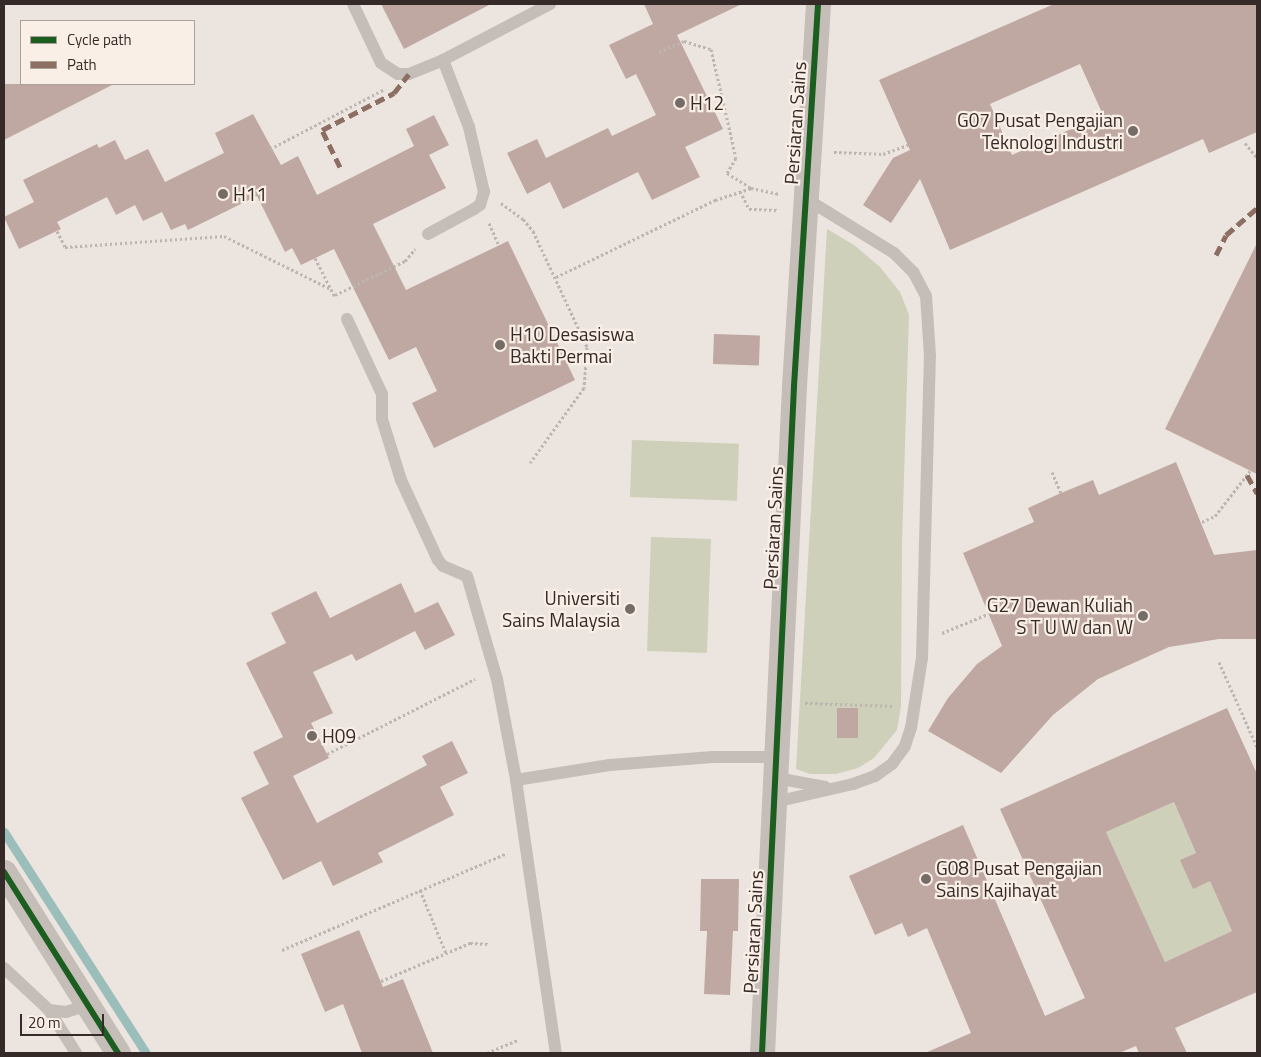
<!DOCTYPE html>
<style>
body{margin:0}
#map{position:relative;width:1261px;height:1057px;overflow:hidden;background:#ece5df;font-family:"Titillium Web",sans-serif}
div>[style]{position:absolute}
.green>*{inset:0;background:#ced0b9;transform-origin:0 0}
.stream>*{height:9px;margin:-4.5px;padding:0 4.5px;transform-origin:4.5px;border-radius:4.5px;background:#9cbebb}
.building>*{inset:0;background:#bfa8a1;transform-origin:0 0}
.path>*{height:3px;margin-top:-1.5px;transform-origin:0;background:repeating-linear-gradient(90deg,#bdb5b0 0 2.5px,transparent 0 5px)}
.service>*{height:12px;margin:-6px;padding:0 6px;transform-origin:6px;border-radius:6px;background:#c4bdb8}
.minor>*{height:25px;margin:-12.5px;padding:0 12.5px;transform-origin:12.5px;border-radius:12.5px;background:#c4bdb8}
.quiet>*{height:5px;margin-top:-2.5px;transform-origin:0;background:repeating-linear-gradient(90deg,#8d6e63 0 10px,transparent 0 15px)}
.cycleway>*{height:6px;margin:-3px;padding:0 3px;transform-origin:3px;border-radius:3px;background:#1b5e20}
.dots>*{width:14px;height:14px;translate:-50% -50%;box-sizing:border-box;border:2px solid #f9efe6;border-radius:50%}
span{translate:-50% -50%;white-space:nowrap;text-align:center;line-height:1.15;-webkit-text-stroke:4.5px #f9efe6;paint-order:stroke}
.poi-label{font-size:19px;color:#352a27}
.left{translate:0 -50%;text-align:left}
.right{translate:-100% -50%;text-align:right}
.street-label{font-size:19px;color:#352a27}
.frame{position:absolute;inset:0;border:5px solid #352a27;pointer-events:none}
.legend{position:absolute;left:20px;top:20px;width:175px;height:65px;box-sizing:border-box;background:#f9efe6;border:1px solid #aba09a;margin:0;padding:6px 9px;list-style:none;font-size:15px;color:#352a27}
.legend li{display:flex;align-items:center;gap:10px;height:25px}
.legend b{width:25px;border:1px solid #aba09a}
.scale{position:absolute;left:20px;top:1014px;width:84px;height:22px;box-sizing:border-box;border:2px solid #352a27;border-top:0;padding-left:6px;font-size:15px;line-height:18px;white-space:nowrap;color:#352a27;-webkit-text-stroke:4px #f9efe6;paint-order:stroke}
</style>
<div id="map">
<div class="green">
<div style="clip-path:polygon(827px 229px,854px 245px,880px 267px,900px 292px,909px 315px,902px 544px,901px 706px,897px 730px,874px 758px,858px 768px,836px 774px,810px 774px,796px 769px)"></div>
<div style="left:632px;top:440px;width:107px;height:57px;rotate:2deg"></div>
<div style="left:651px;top:537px;width:60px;height:114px;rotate:2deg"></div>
<div style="clip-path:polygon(1174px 802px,1196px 853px,1181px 860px,1210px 881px,1232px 931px,1165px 962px,1106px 832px)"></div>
</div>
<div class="stream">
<div style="left:4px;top:832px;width:263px;rotate:57.3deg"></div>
</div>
<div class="building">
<div style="clip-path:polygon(381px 4px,491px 4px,404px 49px)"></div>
<div style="clip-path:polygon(644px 4px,742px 4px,677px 35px,723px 129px,685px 147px,700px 177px,652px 200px,638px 172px,563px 209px,550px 182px,527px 194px,507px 153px,537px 139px,546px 158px,608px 128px,612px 136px,656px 115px,636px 74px,626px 79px,609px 45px,653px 24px)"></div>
<div style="clip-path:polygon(evenodd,1054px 4px,1257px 4px,1257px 132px,1209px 153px,1203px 139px,950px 250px,920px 179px,891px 223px,863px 205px,893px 158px,910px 150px,879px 80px,1054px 4px,1080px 64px,1103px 115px,1012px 155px,990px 104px,1080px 64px)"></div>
<div style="clip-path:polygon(4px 84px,114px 84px,4px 140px)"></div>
<div style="clip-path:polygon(253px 114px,281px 165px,298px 156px,317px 195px,414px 146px,406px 129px,434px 115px,449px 145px,429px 155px,446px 188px,373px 224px,406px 290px,508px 241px,575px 380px,434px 448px,412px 403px,437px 391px,416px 347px,389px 360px,334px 249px,301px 265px,292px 248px,285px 252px,257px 196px,188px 230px,185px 224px,171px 230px,162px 212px,143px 221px,135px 205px,116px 215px,107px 197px,57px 222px,61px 229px,19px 249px,4px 217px,34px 202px,23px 180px,97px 144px,99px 148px,115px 140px,125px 160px,148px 149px,165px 182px,224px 153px,215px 133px)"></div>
<div style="clip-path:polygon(1257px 243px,1257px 474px,1165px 429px)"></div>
<div style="left:714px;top:334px;width:46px;height:30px;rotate:2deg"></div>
<div style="clip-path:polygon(1176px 462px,1214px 555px,1257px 550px,1257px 639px,1219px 639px,1169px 647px,1098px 679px,1053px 715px,1001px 773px,928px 731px,948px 698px,977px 664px,1002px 646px,963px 553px,1034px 522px,1028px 508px,1061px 493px,1093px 480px,1099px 495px)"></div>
<div style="clip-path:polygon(401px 583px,415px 613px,438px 602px,455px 635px,425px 650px,415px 631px,356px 661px,352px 654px,313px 672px,333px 713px,311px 723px,329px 758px,293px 776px,317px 823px,427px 765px,422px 756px,452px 741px,468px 773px,440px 787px,454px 815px,378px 853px,383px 862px,333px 886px,321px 861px,283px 880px,241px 798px,269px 784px,253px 752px,283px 737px,246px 663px,286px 643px,271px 613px,316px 591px,330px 618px)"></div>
<div style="left:837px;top:708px;width:21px;height:30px"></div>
<div style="clip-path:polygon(evenodd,1227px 708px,1257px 774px,1257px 992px,1175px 1028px,1187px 1053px,1139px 1053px,1136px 1046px,1119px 1053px,925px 1053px,971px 1033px,927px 928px,908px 937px,902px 923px,875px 935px,849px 876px,963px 825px,1045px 1016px,1085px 998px,1000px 809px,1227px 708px,1174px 802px,1196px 853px,1180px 860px,1193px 889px,1210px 881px,1232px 931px,1165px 962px,1106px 832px,1174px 802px)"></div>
<div style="clip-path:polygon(701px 879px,739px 879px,738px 931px,733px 931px,730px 995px,704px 994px,707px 931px,700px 931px)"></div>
<div style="clip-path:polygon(359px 930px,383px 987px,403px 979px,433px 1053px,362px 1053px,343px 1004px,325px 1012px,301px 954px)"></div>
</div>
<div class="path">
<div style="left:659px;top:52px;width:27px;rotate:-24deg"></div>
<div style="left:684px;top:41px;width:28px;rotate:17deg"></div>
<div style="left:711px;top:49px;width:112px;rotate:77.1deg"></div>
<div style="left:736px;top:158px;width:17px;rotate:121deg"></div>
<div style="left:727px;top:173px;width:28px;rotate:32deg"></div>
<div style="left:751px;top:188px;width:29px;rotate:12deg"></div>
<div style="left:1245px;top:143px;width:19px;rotate:51deg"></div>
<div style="left:270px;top:149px;width:130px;rotate:-27.6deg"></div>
<div style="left:834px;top:152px;width:49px;rotate:2.3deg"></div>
<div style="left:883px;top:154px;width:27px;rotate:-20deg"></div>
<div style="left:740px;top:191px;width:20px;rotate:63deg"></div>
<div style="left:749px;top:209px;width:29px;rotate:2deg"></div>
<div style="left:501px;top:203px;width:27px;rotate:36deg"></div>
<div style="left:523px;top:219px;width:16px;rotate:50deg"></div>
<div style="left:533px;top:231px;width:128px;rotate:65deg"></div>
<div style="left:587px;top:347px;width:41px;rotate:94.2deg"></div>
<div style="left:584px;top:388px;width:92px;rotate:125.8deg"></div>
<div style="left:489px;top:223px;width:24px;rotate:66deg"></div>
<div style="left:57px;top:231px;width:18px;rotate:63deg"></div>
<div style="left:65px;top:247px;width:159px;rotate:-4deg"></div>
<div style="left:224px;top:236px;width:119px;rotate:26.4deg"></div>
<div style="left:315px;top:258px;width:44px;rotate:62.9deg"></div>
<div style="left:556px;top:277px;width:177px;rotate:-25.8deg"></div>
<div style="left:715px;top:200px;width:38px;rotate:-18deg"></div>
<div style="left:335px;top:295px;width:78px;rotate:-25.9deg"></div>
<div style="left:405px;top:261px;width:16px;rotate:-50deg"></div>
<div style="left:1052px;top:472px;width:23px;rotate:67deg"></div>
<div style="left:1202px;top:522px;width:14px;rotate:-25deg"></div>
<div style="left:1215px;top:516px;width:57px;rotate:-52.1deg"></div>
<div style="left:942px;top:633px;width:50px;rotate:-22.4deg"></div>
<div style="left:1219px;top:662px;width:93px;rotate:65.9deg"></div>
<div style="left:805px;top:703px;width:89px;rotate:1.9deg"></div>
<div style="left:327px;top:754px;width:166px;rotate:-26.9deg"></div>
<div style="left:420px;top:890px;width:68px;rotate:67.6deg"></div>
<div style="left:282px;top:950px;width:245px;rotate:-23.3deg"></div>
<div style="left:381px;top:981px;width:97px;rotate:-23.1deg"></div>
<div style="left:470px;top:943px;width:18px;rotate:3deg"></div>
<div style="left:487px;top:1053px;width:33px;rotate:-23deg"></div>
</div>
<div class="service">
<div style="left:353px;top:4px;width:65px;rotate:64.6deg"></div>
<div style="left:381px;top:63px;width:20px;rotate:33deg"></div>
<div style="left:398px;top:74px;width:11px"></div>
<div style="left:409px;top:74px;width:37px;rotate:-22deg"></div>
<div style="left:443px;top:60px;width:121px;rotate:-27.6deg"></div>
<div style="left:428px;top:234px;width:52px;rotate:-28.5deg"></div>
<div style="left:474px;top:209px;width:7px;rotate:-34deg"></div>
<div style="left:480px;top:205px;width:14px;rotate:-73deg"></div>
<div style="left:484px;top:192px;width:67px;rotate:-103deg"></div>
<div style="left:469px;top:127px;width:72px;rotate:-111.2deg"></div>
<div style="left:347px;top:319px;width:83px;rotate:65deg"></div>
<div style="left:382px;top:394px;width:25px;rotate:90deg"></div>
<div style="left:382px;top:419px;width:64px;rotate:72.7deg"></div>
<div style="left:401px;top:480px;width:88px;rotate:65.2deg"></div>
<div style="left:438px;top:560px;width:8px;rotate:50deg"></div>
<div style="left:443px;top:566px;width:26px;rotate:23deg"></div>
<div style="left:467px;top:576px;width:107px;rotate:73.8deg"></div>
<div style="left:497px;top:679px;width:103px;rotate:79.3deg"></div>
<div style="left:516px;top:780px;width:276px;rotate:81.7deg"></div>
<div style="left:776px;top:778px;width:50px;rotate:10.4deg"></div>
<div style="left:516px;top:780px;width:95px;rotate:-9.1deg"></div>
<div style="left:610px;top:765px;width:103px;rotate:-4.4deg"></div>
<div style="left:713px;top:757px;width:64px"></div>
<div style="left:775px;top:802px;width:80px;rotate:-13deg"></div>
<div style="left:853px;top:784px;width:23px;rotate:-20deg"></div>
<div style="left:875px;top:776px;width:21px;rotate:-35deg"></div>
<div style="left:892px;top:764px;width:22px;rotate:-54deg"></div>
<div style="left:905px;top:746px;width:19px;rotate:-72deg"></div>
<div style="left:911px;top:728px;width:71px;rotate:-81.1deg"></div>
<div style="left:922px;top:658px;width:302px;rotate:-88.5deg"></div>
<div style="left:930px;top:356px;width:60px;rotate:-93.8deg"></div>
<div style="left:926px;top:296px;width:27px;rotate:-118deg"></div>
<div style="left:913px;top:272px;width:27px;rotate:-135deg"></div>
<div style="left:894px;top:253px;width:105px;rotate:-148.3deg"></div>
<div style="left:4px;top:968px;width:62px;rotate:43deg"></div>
<div style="left:49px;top:1010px;width:17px;rotate:7deg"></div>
<div style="left:66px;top:1012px;width:22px;rotate:-18deg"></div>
<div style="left:49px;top:1010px;width:51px;rotate:57.9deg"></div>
</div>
<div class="minor">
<div style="left:4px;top:872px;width:214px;rotate:57.8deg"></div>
<div style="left:762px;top:1053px;width:668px;rotate:-87.25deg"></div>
<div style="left:794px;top:386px;width:383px;rotate:-86.4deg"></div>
</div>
<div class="quiet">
<div style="left:340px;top:167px;width:41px;rotate:-115.9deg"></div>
<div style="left:322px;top:130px;width:81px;rotate:-27.2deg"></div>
<div style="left:394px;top:93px;width:24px;rotate:-52deg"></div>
<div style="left:1216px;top:255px;width:22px;rotate:-63deg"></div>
<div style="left:1226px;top:235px;width:41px;rotate:-41.1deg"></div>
<div style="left:1247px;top:475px;width:21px;rotate:61deg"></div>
</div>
<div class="cycleway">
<div style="left:4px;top:872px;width:214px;rotate:57.8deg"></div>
<div style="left:762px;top:1053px;width:668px;rotate:-87.25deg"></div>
<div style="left:794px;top:386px;width:383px;rotate:-86.4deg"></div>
</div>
<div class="dots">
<div style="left:680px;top:103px;background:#756b67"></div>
<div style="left:1133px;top:131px;background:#756b67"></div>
<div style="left:223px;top:194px;background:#756b67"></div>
<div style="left:500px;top:345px;background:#756b67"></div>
<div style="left:630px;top:609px;background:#756b67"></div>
<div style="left:1143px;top:616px;background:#756b67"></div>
<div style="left:312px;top:736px;background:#756b67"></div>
<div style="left:926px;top:879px;background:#756b67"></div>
</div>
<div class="poi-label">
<span class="left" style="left:690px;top:103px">H12</span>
<span class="right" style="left:1123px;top:131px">G07 Pusat Pengajian<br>Teknologi Industri</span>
<span class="left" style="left:233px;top:194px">H11</span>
<span class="left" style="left:510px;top:345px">H10 Desasiswa<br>Bakti Permai</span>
<span class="right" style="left:620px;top:609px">Universiti<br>Sains Malaysia</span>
<span class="right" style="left:1133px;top:616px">G27 Dewan Kuliah<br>S T U W dan W</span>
<span class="left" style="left:322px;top:736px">H09</span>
<span class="left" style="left:936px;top:879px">G08 Pusat Pengajian<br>Sains Kajihayat</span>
</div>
<div class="street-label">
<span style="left:795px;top:123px;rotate:-86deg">Persiaran Sains</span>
<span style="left:773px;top:528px;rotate:-87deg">Persiaran Sains</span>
<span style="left:753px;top:932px;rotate:-87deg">Persiaran Sains</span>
</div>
<div class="frame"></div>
<ul class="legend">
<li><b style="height:6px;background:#1b5e20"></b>Cycle path</li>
<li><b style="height:6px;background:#8d6e63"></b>Path</li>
</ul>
<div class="scale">20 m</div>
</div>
